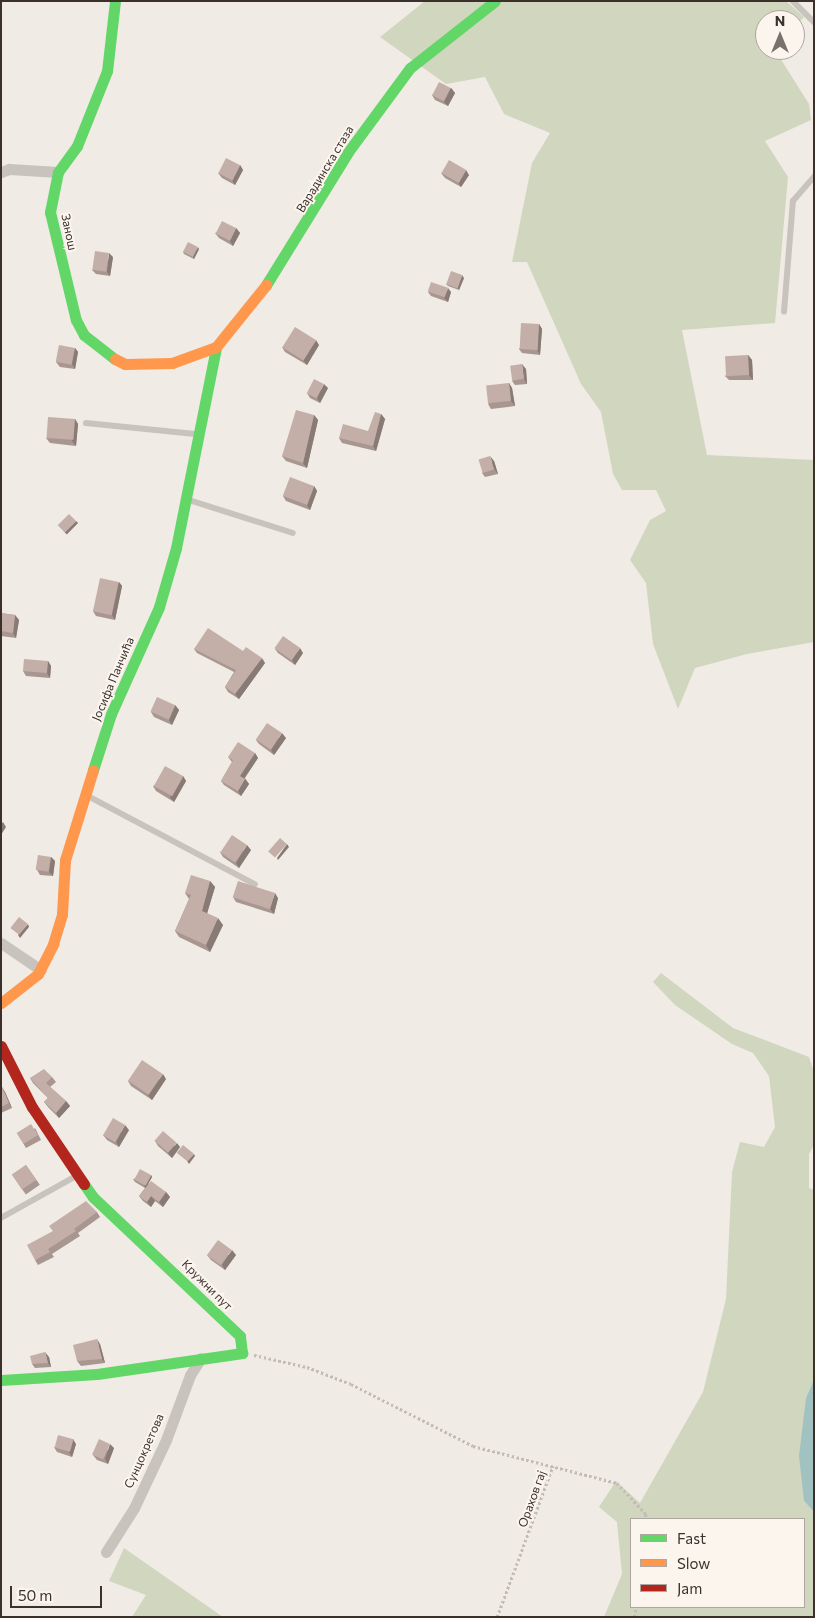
<!DOCTYPE html>
<meta charset="utf-8">
<style>
body{margin:0}
#map{position:relative;width:815px;height:1618px;overflow:hidden;background:#f0ebe5;font-family:Commissioner,sans-serif}
div>[style]{position:absolute}
.green>*{inset:0;background:#d1d6bf}
.water>*{inset:0;background:#a1c2c1}
.path>*{height:2.5px;margin-top:-1.25px;transform-origin:0;background:repeating-linear-gradient(90deg,#c2bbb6 0 2.5px,transparent 0 5px)}
.lane>*{height:5.5px;margin:-2.75px;padding:0 2.75px;transform-origin:2.75px;border-radius:2.75px;background:#c9c3be}
.street>*{height:11px;margin:-5.5px;padding:0 5.5px;transform-origin:5.5px;border-radius:5.5px;background:#c9c3be}
.fast>*{height:11px;margin:-5.5px;padding:0 5.5px;transform-origin:5.5px;border-radius:5.5px;background:#63d668}
.slow>*{height:11px;margin:-5.5px;padding:0 5.5px;transform-origin:5.5px;border-radius:5.5px;background:#ff974d}
.jam>*{height:11px;margin:-5.5px;padding:0 5.5px;transform-origin:5.5px;border-radius:5.5px;background:#b3261e}
.wall>*{inset:0;background:#a89690;transform-origin:0 0}
.shaded-wall>*{inset:0;background:#887a75;transform-origin:0 0}
.building>*{inset:0;background:#c3afa7;transform-origin:0 0}
span{translate:-50% -50%;white-space:nowrap;text-align:center;line-height:1.15;-webkit-text-stroke:4px #fbf5ee;paint-order:stroke}
.street-label{font-size:12px;color:#3b302b}
.frame{position:absolute;inset:0;border:2px solid #3b302b;pointer-events:none}
.legend{position:absolute;left:630px;top:1518px;width:175px;height:90px;box-sizing:border-box;background:#fbf5ee;border:1px solid #aea6a0;margin:0;padding:6px 9px;list-style:none;font-size:15px;color:#3b302b}
.legend li{display:flex;align-items:center;gap:10px;height:25px}
.legend b{width:25px;border:1px solid #aea6a0}
.north{position:absolute;left:755px;top:10px;width:50px;height:50px;box-sizing:border-box;background:#fbf5ee;border:1px solid #aea6a0;border-radius:50%;rotate:0deg;font-size:14px;font-weight:700;line-height:20px;text-align:center;color:#3b302b}
.north::after{content:'';display:block;margin:auto;width:18px;height:22px;background:#7a716c;clip-path:polygon(50% 0,100% 100%,50% 72%,0 100%)}
.scale{position:absolute;left:10px;top:1586px;width:92px;height:22px;box-sizing:border-box;border:2px solid #3b302b;border-top:0;padding-left:6px;font-size:15px;line-height:18px;white-space:nowrap;color:#3b302b;-webkit-text-stroke:4px #fbf5ee;paint-order:stroke}
</style>
<div id="map">
<div class="green">
<div style="clip-path:polygon(425px 1px,786px 1px,804px 17px,795px 27px,795px 20px,765px 20px,765px 50px,775px 50px,809px 104px,811px 120px,765px 141px,788px 177px,775px 323px,682px 330px,707px 455px,814px 460px,814px 642px,747px 654px,695px 668px,678px 709px,653px 644px,646px 583px,630px 560px,650px 520px,666px 511px,656px 490px,622px 490px,613px 474px,601px 412px,581px 384px,527px 262px,512px 262px,532px 163px,550px 133px,504px 114px,485px 77px,446px 84px,380px 37px)"></div>
<div style="clip-path:polygon(evenodd,661px 973px,733px 1028px,809px 1057px,814px 1072px,814px 1145px,809px 1154px,809px 1188px,814px 1190px,814px 1379px,806px 1398px,804px 1501px,814px 1512px,814px 1617px,604px 1617px,622px 1574px,617px 1522px,599px 1507px,616px 1481px,640px 1503px,703px 1392px,726px 1299px,732px 1172px,740px 1142px,764px 1147px,775px 1127px,769px 1076px,753px 1053px,732px 1044px,675px 1005px,653px 982px,661px 973px,631px 1519px,804px 1519px,804px 1607px,631px 1607px,631px 1519px)"></div>
<div style="clip-path:polygon(124px 1548px,223px 1617px,132px 1617px,146px 1595px,109px 1581px)"></div>
</div>
<div class="water">
<div style="clip-path:polygon(814px 1379px,814px 1512px,804px 1501px,799px 1456px,806px 1398px)"></div>
</div>
<div class="path">
<div style="left:254px;top:1355px;width:54px;rotate:12.8deg"></div>
<div style="left:307px;top:1367px;width:47px;rotate:21.1deg"></div>
<div style="left:351px;top:1384px;width:137px;rotate:26.9deg"></div>
<div style="left:473px;top:1446px;width:149px;rotate:14.4deg"></div>
<div style="left:617px;top:1483px;width:42px;rotate:46.9deg"></div>
<div style="left:646px;top:1514px;width:5px;rotate:90deg"></div>
<div style="left:497px;top:1617px;width:161px;rotate:-69.7deg"></div>
<div style="left:634px;top:1617px;width:10px;rotate:-79deg"></div>
</div>
<div class="lane">
<div style="left:793px;top:1px;width:30px;rotate:45deg"></div>
<div style="left:784px;top:312px;width:111px;rotate:-85.4deg"></div>
<div style="left:793px;top:201px;width:32px;rotate:-49deg"></div>
<div style="left:86px;top:423px;width:112px;rotate:5.7deg"></div>
<div style="left:186px;top:499px;width:112px;rotate:17.6deg"></div>
<div style="left:86px;top:795px;width:191px;rotate:27.8deg"></div>
<div style="left:1px;top:1218px;width:86px;rotate:-29.2deg"></div>
</div>
<div class="street">
<div style="left:1px;top:172px;width:9px;rotate:-21deg"></div>
<div style="left:9px;top:169px;width:49px;rotate:3.5deg"></div>
<div style="left:1px;top:943px;width:48px;rotate:34deg"></div>
<div style="left:106px;top:1552px;width:52px;rotate:-57.5deg"></div>
<div style="left:134px;top:1508px;width:75px;rotate:-64.8deg"></div>
<div style="left:166px;top:1440px;width:69px;rotate:-69.7deg"></div>
<div style="left:190px;top:1375px;width:20px;rotate:-57deg"></div>
</div>
<div class="fast">
<div style="left:115px;top:1px;width:70px;rotate:96.5deg"></div>
<div style="left:107px;top:71px;width:81px;rotate:111.8deg"></div>
<div style="left:77px;top:146px;width:32px;rotate:126deg"></div>
<div style="left:58px;top:172px;width:41px;rotate:101.3deg"></div>
<div style="left:50px;top:212px;width:111px;rotate:76.5deg"></div>
<div style="left:76px;top:320px;width:17px;rotate:62deg"></div>
<div style="left:84px;top:335px;width:39px;rotate:38deg"></div>
<div style="left:266px;top:285px;width:156px;rotate:-58.3deg"></div>
<div style="left:348px;top:152px;width:104px;rotate:-53.6deg"></div>
<div style="left:410px;top:68px;width:108px;rotate:-38.2deg"></div>
<div style="left:93px;top:770px;width:59px;rotate:-72.2deg"></div>
<div style="left:111px;top:714px;width:117px;rotate:-65.8deg"></div>
<div style="left:159px;top:607px;width:61px;rotate:-73.9deg"></div>
<div style="left:176px;top:548px;width:205px;rotate:-78.7deg"></div>
<div style="left:1px;top:1380px;width:96px;rotate:-3.6deg"></div>
<div style="left:97px;top:1374px;width:147px;rotate:-8.2deg"></div>
<div style="left:242px;top:1353px;width:17px;rotate:-97deg"></div>
<div style="left:240px;top:1336px;width:202px;rotate:-136.6deg"></div>
<div style="left:93px;top:1197px;width:16px;rotate:-125deg"></div>
</div>
<div class="slow">
<div style="left:115px;top:359px;width:11px;rotate:27deg"></div>
<div style="left:125px;top:364px;width:47px;rotate:-1.2deg"></div>
<div style="left:172px;top:363px;width:47px;rotate:-20deg"></div>
<div style="left:216px;top:347px;width:80px;rotate:-51.1deg"></div>
<div style="left:1px;top:1003px;width:47px;rotate:-38.1deg"></div>
<div style="left:38px;top:974px;width:34px;rotate:-63deg"></div>
<div style="left:53px;top:944px;width:31px;rotate:-73deg"></div>
<div style="left:62px;top:914px;width:54px;rotate:-86.8deg"></div>
<div style="left:65px;top:860px;width:94px;rotate:-72.7deg"></div>
</div>
<div class="jam">
<div style="left:1px;top:1046px;width:68px;rotate:63.1deg"></div>
<div style="left:32px;top:1107px;width:93px;rotate:56deg"></div>
</div>
<div class="wall">
<div style="clip-path:polygon(451px 88px,455px 93px,448px 106px,435px 100px,432px 95px)"></div>
<div style="clip-path:polygon(240px 165px,243px 170px,235px 185px,222px 178px,218px 173px)"></div>
<div style="clip-path:polygon(441px 173px,469px 175px,461px 187px,445px 178px)"></div>
<div style="clip-path:polygon(236px 228px,240px 233px,233px 246px,219px 238px,215px 233px)"></div>
<div style="clip-path:polygon(199px 249px,194px 259px,184px 254px,183px 252px)"></div>
<div style="clip-path:polygon(113px 257px,110px 276px,96px 274px,92px 270px)"></div>
<div style="clip-path:polygon(464px 278px,459px 290px,448px 286px,446px 284px)"></div>
<div style="clip-path:polygon(428px 292px,451px 292px,448px 302px,431px 296px)"></div>
<div style="clip-path:polygon(539px 324px,542px 329px,540px 355px,522px 353px,519px 349px)"></div>
<div style="clip-path:polygon(319px 345px,307px 365px,285px 352px,282px 347px)"></div>
<div style="clip-path:polygon(75px 348px,78px 352px,75px 369px,60px 367px,56px 362px)"></div>
<div style="clip-path:polygon(748px 355px,752px 360px,753px 380px,729px 380px,725px 376px)"></div>
<div style="clip-path:polygon(526px 369px,527px 384px,515px 385px,512px 381px)"></div>
<div style="clip-path:polygon(509px 383px,512px 388px,515px 406px,491px 409px,488px 404px)"></div>
<div style="clip-path:polygon(328px 388px,320px 403px,310px 398px,307px 393px)"></div>
<div style="clip-path:polygon(381px 414px,385px 419px,376px 451px,342px 443px,339px 438px,368px 431px)"></div>
<div style="clip-path:polygon(314px 415px,318px 420px,307px 468px,286px 461px,282px 456px)"></div>
<div style="clip-path:polygon(75px 419px,78px 424px,76px 446px,50px 443px,46px 438px)"></div>
<div style="clip-path:polygon(494px 461px,498px 474px,485px 477px,482px 473px)"></div>
<div style="clip-path:polygon(314px 486px,317px 491px,310px 510px,286px 501px,283px 496px)"></div>
<div style="clip-path:polygon(119px 582px,122px 586px,115px 620px,96px 616px,93px 611px)"></div>
<div style="clip-path:polygon(1px 613px,15px 615px,19px 620px,16px 638px,1px 636px)"></div>
<div style="clip-path:polygon(194px 649px,243px 651px,265px 663px,239px 699px,228px 692px,225px 687px,234px 672px,197px 653px)"></div>
<div style="clip-path:polygon(275px 649px,303px 653px,295px 665px,278px 653px)"></div>
<div style="clip-path:polygon(48px 661px,51px 666px,50px 678px,26px 676px,23px 671px)"></div>
<div style="clip-path:polygon(175px 705px,179px 710px,172px 725px,154px 717px,151px 712px)"></div>
<div style="clip-path:polygon(286px 738px,274px 755px,259px 744px,256px 740px)"></div>
<div style="clip-path:polygon(255px 753px,258px 758px,245px 778px,249px 784px,241px 796px,224px 785px,221px 781px,232px 762px,228px 757px)"></div>
<div style="clip-path:polygon(183px 776px,186px 781px,174px 802px,156px 791px,153px 786px)"></div>
<div style="clip-path:polygon(251px 850px,239px 868px,223px 857px,220px 852px)"></div>
<div style="clip-path:polygon(51px 857px,55px 861px,53px 876px,40px 875px,37px 870px)"></div>
<div style="clip-path:polygon(210px 881px,215px 887px,207px 913px,223px 925px,210px 952px,179px 937px,175px 931px,189px 899px,185px 893px)"></div>
<div style="clip-path:polygon(233px 897px,278px 898px,274px 914px,236px 902px)"></div>
<div style="clip-path:polygon(52px 1077px,56px 1082px,50px 1087px,66px 1101px,70px 1106px,59px 1118px,48px 1107px,44px 1102px,48px 1098px,33px 1083px,30px 1078px)"></div>
<div style="clip-path:polygon(166px 1079px,152px 1100px,131px 1086px,128px 1081px)"></div>
<div style="clip-path:polygon(2px 1087px,5px 1092px,12px 1108px,1px 1113px)"></div>
<div style="clip-path:polygon(35px 1128px,41px 1140px,26px 1148px,23px 1143px)"></div>
<div style="clip-path:polygon(129px 1130px,119px 1147px,107px 1140px,103px 1135px)"></div>
<div style="clip-path:polygon(155px 1141px,180px 1147px,172px 1158px,158px 1146px)"></div>
<div style="left:26px;top:1165px;width:24px;height:17px;rotate:55deg"></div>
<div style="clip-path:polygon(151px 1175px,152px 1177px,148px 1184px,166px 1192px,170px 1197px,163px 1207px,155px 1201px,151px 1207px,143px 1201px,139px 1196px,145px 1188px,135px 1182px,133px 1179px)"></div>
<div style="clip-path:polygon(97px 1212px,100px 1217px,78px 1233px,80px 1236px,52px 1254px,54px 1257px,38px 1265px,35px 1260px,53px 1231px)"></div>
<div style="clip-path:polygon(207px 1255px,236px 1255px,225px 1270px,211px 1260px)"></div>
<div style="clip-path:polygon(100px 1344px,105px 1363px,81px 1366px,77px 1361px)"></div>
<div style="clip-path:polygon(49px 1357px,51px 1367px,35px 1368px,32px 1364px)"></div>
<div style="clip-path:polygon(76px 1444px,72px 1457px,57px 1452px,54px 1447px)"></div>
<div style="clip-path:polygon(114px 1448px,108px 1464px,97px 1460px,93px 1455px)"></div>
</div>
<div class="shaded-wall">
<div style="clip-path:polygon(451px 88px,455px 93px,448px 106px,444px 102px)"></div>
<div style="clip-path:polygon(240px 165px,243px 170px,235px 185px,232px 180px)"></div>
<div style="clip-path:polygon(466px 170px,469px 175px,461px 187px,458px 182px)"></div>
<div style="clip-path:polygon(236px 228px,240px 233px,233px 246px,230px 241px)"></div>
<div style="clip-path:polygon(198px 247px,199px 249px,194px 259px,193px 257px)"></div>
<div style="clip-path:polygon(109px 253px,113px 257px,110px 276px,107px 272px)"></div>
<div style="clip-path:polygon(462px 275px,464px 278px,459px 290px,458px 288px)"></div>
<div style="clip-path:polygon(448px 288px,451px 292px,448px 302px,444px 298px)"></div>
<div style="clip-path:polygon(539px 324px,542px 329px,540px 355px,537px 350px)"></div>
<div style="clip-path:polygon(316px 340px,319px 345px,307px 365px,303px 360px)"></div>
<div style="clip-path:polygon(75px 348px,78px 352px,75px 369px,72px 364px)"></div>
<div style="clip-path:polygon(748px 355px,752px 360px,753px 380px,749px 375px)"></div>
<div style="clip-path:polygon(522px 364px,526px 369px,527px 384px,524px 379px)"></div>
<div style="clip-path:polygon(509px 383px,512px 388px,515px 406px,511px 401px)"></div>
<div style="clip-path:polygon(324px 384px,328px 388px,320px 403px,317px 398px)"></div>
<div style="clip-path:polygon(381px 414px,385px 419px,376px 451px,373px 446px)"></div>
<div style="clip-path:polygon(314px 415px,318px 420px,307px 468px,303px 463px)"></div>
<div style="clip-path:polygon(75px 419px,78px 424px,76px 446px,72px 441px)"></div>
<div style="clip-path:polygon(490px 456px,494px 461px,498px 474px,494px 469px)"></div>
<div style="clip-path:polygon(314px 486px,317px 491px,310px 510px,307px 505px)"></div>
<div style="left:76px;top:521px;width:3px;height:16px;rotate:45deg"></div>
<div style="clip-path:polygon(119px 582px,122px 586px,115px 620px,112px 615px)"></div>
<div style="clip-path:polygon(15px 615px,19px 620px,16px 638px,13px 633px)"></div>
<div style="clip-path:polygon(300px 648px,303px 653px,295px 665px,292px 660px)"></div>
<div style="clip-path:polygon(262px 658px,265px 663px,239px 699px,235px 694px)"></div>
<div style="clip-path:polygon(48px 661px,51px 666px,50px 678px,47px 673px)"></div>
<div style="clip-path:polygon(175px 705px,179px 710px,172px 725px,169px 720px)"></div>
<div style="clip-path:polygon(282px 733px,286px 738px,274px 755px,271px 750px)"></div>
<div style="clip-path:polygon(255px 753px,258px 758px,243px 780px,240px 776px)"></div>
<div style="clip-path:polygon(183px 776px,186px 781px,174px 802px,170px 797px)"></div>
<div style="clip-path:polygon(245px 779px,249px 784px,241px 796px,238px 791px)"></div>
<div style="clip-path:polygon(3px 822px,6px 827px,1px 835px,1px 824px)"></div>
<div style="clip-path:polygon(287px 844px,289px 847px,278px 860px,277px 858px)"></div>
<div style="clip-path:polygon(247px 845px,251px 850px,239px 868px,236px 863px)"></div>
<div style="clip-path:polygon(51px 857px,55px 861px,53px 876px,49px 872px)"></div>
<div style="clip-path:polygon(210px 881px,215px 887px,206px 917px,202px 911px)"></div>
<div style="clip-path:polygon(275px 893px,278px 898px,274px 914px,270px 909px)"></div>
<div style="clip-path:polygon(218px 918px,223px 925px,210px 952px,206px 945px)"></div>
<div style="clip-path:polygon(28px 924px,29px 927px,20px 938px,18px 935px)"></div>
<div style="clip-path:polygon(163px 1074px,166px 1079px,152px 1100px,148px 1095px)"></div>
<div style="clip-path:polygon(2px 1087px,5px 1092px,12px 1108px,9px 1103px)"></div>
<div style="clip-path:polygon(66px 1101px,70px 1106px,59px 1118px,56px 1113px)"></div>
<div style="clip-path:polygon(125px 1125px,129px 1130px,119px 1147px,116px 1142px)"></div>
<div style="clip-path:polygon(177px 1143px,180px 1147px,172px 1158px,168px 1153px)"></div>
<div style="clip-path:polygon(194px 1154px,195px 1156px,189px 1164px,187px 1161px)"></div>
<div style="clip-path:polygon(151px 1175px,152px 1177px,146px 1188px,144px 1186px)"></div>
<div style="clip-path:polygon(166px 1192px,170px 1197px,163px 1207px,159px 1202px)"></div>
<div style="clip-path:polygon(151px 1196px,155px 1201px,151px 1207px,147px 1202px)"></div>
<div style="clip-path:polygon(232px 1250px,236px 1255px,225px 1270px,222px 1265px)"></div>
<div style="clip-path:polygon(97px 1339px,100px 1344px,105px 1363px,102px 1359px)"></div>
<div style="clip-path:polygon(45px 1352px,49px 1357px,51px 1367px,48px 1363px)"></div>
<div style="clip-path:polygon(73px 1439px,76px 1444px,72px 1457px,69px 1452px)"></div>
<div style="clip-path:polygon(110px 1444px,114px 1448px,108px 1464px,105px 1459px)"></div>
</div>
<div class="building">
<div style="left:439px;top:82px;width:13px;height:15px;rotate:27deg"></div>
<div style="left:226px;top:158px;width:16px;height:17px;rotate:27deg"></div>
<div style="left:449px;top:160px;width:20px;height:15px;rotate:30deg"></div>
<div style="left:222px;top:221px;width:16px;height:14px;rotate:27deg"></div>
<div style="left:188px;top:242px;width:11px;height:11px;rotate:27deg"></div>
<div style="left:95px;top:251px;width:14px;height:19px;rotate:8deg"></div>
<div style="left:451px;top:271px;width:12px;height:14px;rotate:20deg"></div>
<div style="left:431px;top:282px;width:18px;height:10px;rotate:19deg"></div>
<div style="left:521px;top:323px;width:18px;height:26px;rotate:3deg"></div>
<div style="left:295px;top:327px;width:25px;height:24px;rotate:32deg"></div>
<div style="left:59px;top:345px;width:16px;height:17px;rotate:11deg"></div>
<div style="left:748px;top:355px;width:20px;height:23px;rotate:87deg"></div>
<div style="left:522px;top:364px;width:15px;height:12px;rotate:82deg"></div>
<div style="left:314px;top:379px;width:11px;height:16px;rotate:27deg"></div>
<div style="left:509px;top:383px;width:18px;height:23px;rotate:84deg"></div>
<div style="clip-path:polygon(296px 410px,314px 415px,303px 463px,282px 456px)"></div>
<div style="clip-path:polygon(375px 412px,381px 414px,373px 446px,339px 438px,343px 424px,368px 431px)"></div>
<div style="left:48px;top:417px;width:27px;height:21px;rotate:4deg"></div>
<div style="left:490px;top:456px;width:14px;height:12px;rotate:73deg"></div>
<div style="left:290px;top:477px;width:26px;height:20px;rotate:21deg"></div>
<div style="left:69px;top:514px;width:10px;height:16px;rotate:45deg"></div>
<div style="left:100px;top:578px;width:19px;height:34px;rotate:12deg"></div>
<div style="clip-path:polygon(1px 613px,15px 615px,13px 633px,1px 631px)"></div>
<div style="clip-path:polygon(208px 628px,243px 651px,246px 647px,262px 658px,235px 694px,225px 687px,236px 670px,194px 649px)"></div>
<div style="left:283px;top:636px;width:21px;height:15px;rotate:35deg"></div>
<div style="left:24px;top:659px;width:24px;height:12px;rotate:5deg"></div>
<div style="left:157px;top:697px;width:20px;height:16px;rotate:24deg"></div>
<div style="left:267px;top:723px;width:18px;height:20px;rotate:34deg"></div>
<div style="clip-path:polygon(238px 742px,255px 753px,240px 776px,245px 779px,238px 791px,221px 781px,233px 760px,228px 757px)"></div>
<div style="left:165px;top:766px;width:21px;height:23px;rotate:29deg"></div>
<div style="left:232px;top:835px;width:18px;height:21px;rotate:34deg"></div>
<div style="left:280px;top:838px;width:9px;height:18px;rotate:41deg"></div>
<div style="left:38px;top:855px;width:13px;height:15px;rotate:9deg"></div>
<div style="clip-path:polygon(191px 875px,210px 881px,202px 911px,218px 918px,206px 945px,175px 931px,191px 895px,185px 893px)"></div>
<div style="left:238px;top:881px;width:39px;height:17px;rotate:18deg"></div>
<div style="left:19px;top:917px;width:11px;height:14px;rotate:38deg"></div>
<div style="left:142px;top:1060px;width:25px;height:25px;rotate:34deg"></div>
<div style="clip-path:polygon(44px 1069px,52px 1077px,46px 1083px,66px 1101px,56px 1113px,44px 1102px,48px 1098px,30px 1078px)"></div>
<div style="clip-path:polygon(2px 1087px,9px 1103px,1px 1107px,1px 1088px)"></div>
<div style="left:113px;top:1118px;width:14px;height:20px;rotate:30deg"></div>
<div style="left:31px;top:1124px;width:13px;height:17px;rotate:58deg"></div>
<div style="left:163px;top:1131px;width:18px;height:13px;rotate:41deg"></div>
<div style="left:183px;top:1145px;width:14px;height:10px;rotate:39deg"></div>
<div style="left:26px;top:1165px;width:18px;height:17px;rotate:56deg"></div>
<div style="left:140px;top:1169px;width:13px;height:12px;rotate:29deg"></div>
<div style="clip-path:polygon(151px 1181px,166px 1192px,159px 1202px,151px 1196px,147px 1202px,139px 1196px)"></div>
<div style="clip-path:polygon(86px 1201px,97px 1212px,74px 1229px,76px 1231px,48px 1249px,50px 1252px,35px 1260px,27px 1245px,53px 1231px,49px 1226px)"></div>
<div style="left:218px;top:1240px;width:17px;height:19px;rotate:36deg"></div>
<div style="clip-path:polygon(97px 1339px,102px 1359px,77px 1361px,73px 1345px)"></div>
<div style="clip-path:polygon(45px 1352px,48px 1363px,32px 1364px,30px 1356px)"></div>
<div style="left:58px;top:1435px;width:16px;height:13px;rotate:15deg"></div>
<div style="left:99px;top:1439px;width:12px;height:17px;rotate:24deg"></div>
</div>
<div class="street-label">
<span style="left:325px;top:169px;rotate:-59deg">Варадинска стаза</span>
<span style="left:69px;top:232px;rotate:78deg">Занош</span>
<span style="left:113px;top:679px;rotate:-67deg">Јосифа Панчића</span>
<span style="left:207px;top:1285px;rotate:45deg">Кружни пут</span>
<span style="left:144px;top:1451px;rotate:-66deg">Сунцокретова</span>
<span style="left:532px;top:1499px;rotate:-70deg">Орахов гај</span>
</div>
<div class="frame"></div>
<ul class="legend">
<li><b style="height:6px;background:#63d668"></b>Fast</li>
<li><b style="height:6px;background:#ff974d"></b>Slow</li>
<li><b style="height:6px;background:#b3261e"></b>Jam</li>
</ul>
<div class="north">N</div>
<div class="scale">50 m</div>
</div>
